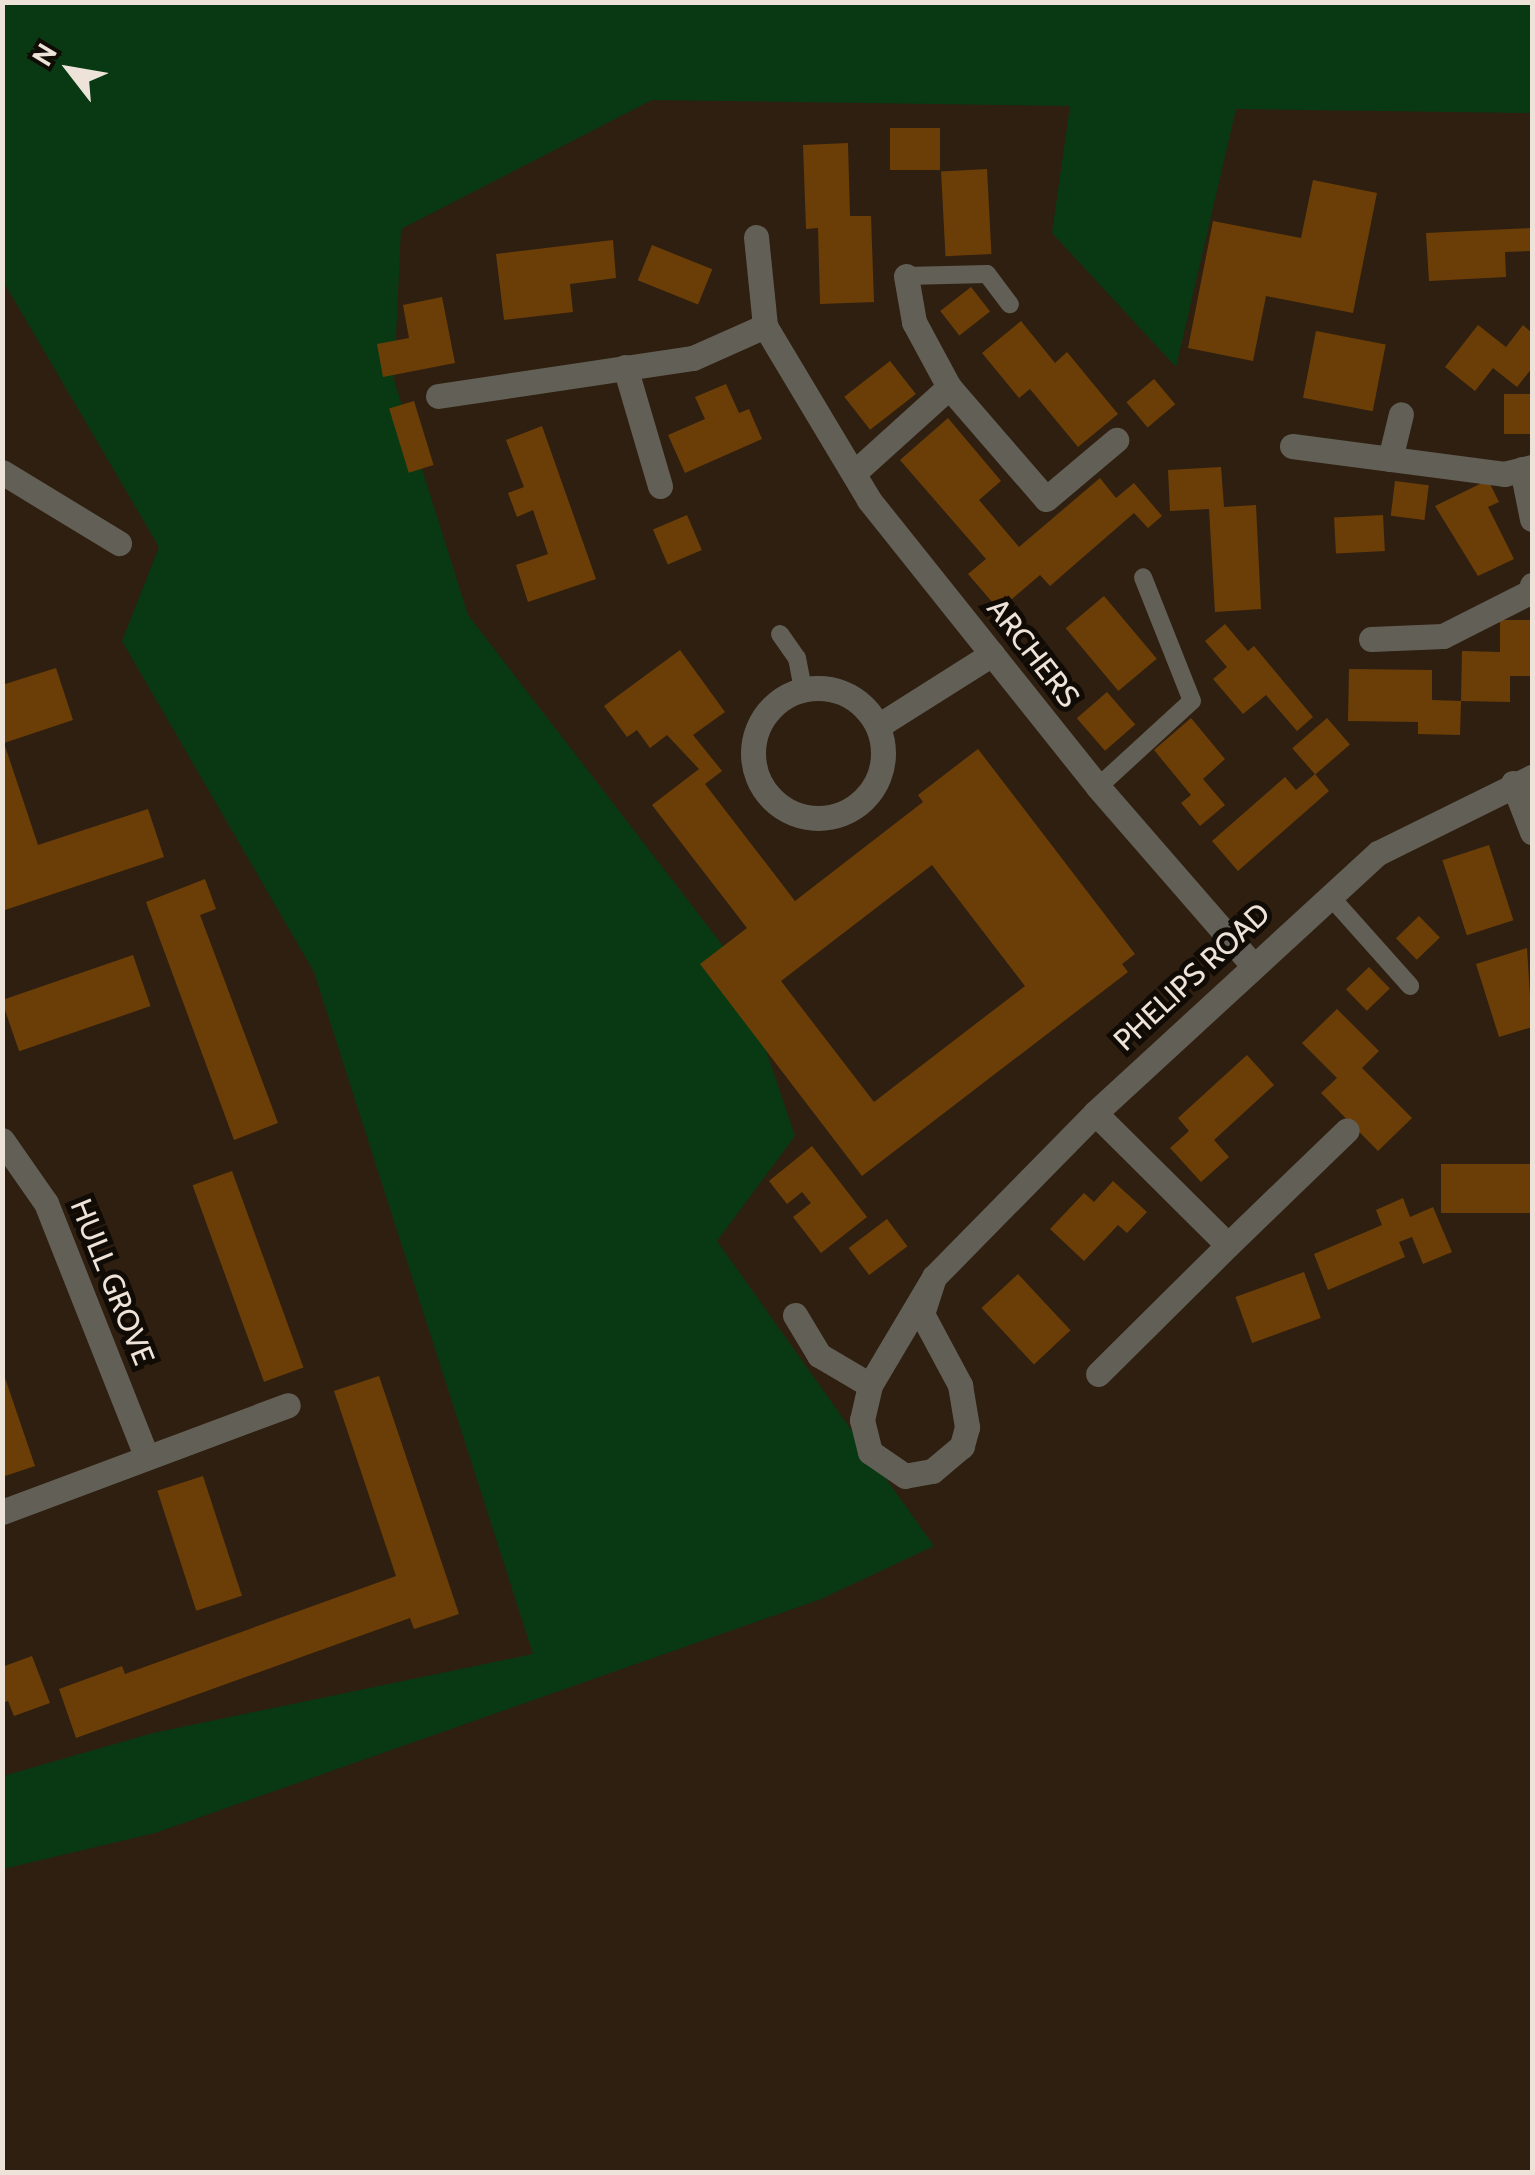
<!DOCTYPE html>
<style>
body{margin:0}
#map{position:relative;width:1535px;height:2175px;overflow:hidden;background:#2f1f10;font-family:Cabin,sans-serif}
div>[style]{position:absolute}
.green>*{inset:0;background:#083913}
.building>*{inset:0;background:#6c3e07;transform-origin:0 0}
.lane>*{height:18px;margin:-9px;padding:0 9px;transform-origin:9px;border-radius:9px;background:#626056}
.street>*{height:25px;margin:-12.5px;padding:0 12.5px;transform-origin:12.5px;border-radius:12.5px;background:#626056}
.street>.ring{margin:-12.5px;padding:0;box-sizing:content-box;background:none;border:25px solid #626056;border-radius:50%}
span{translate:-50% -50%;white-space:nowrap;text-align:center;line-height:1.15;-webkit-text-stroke:10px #110b05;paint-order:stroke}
.street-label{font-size:30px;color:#ede3d9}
.frame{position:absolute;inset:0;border:5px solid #ede3d9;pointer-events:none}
.north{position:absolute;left:20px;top:20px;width:100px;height:100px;-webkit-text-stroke:8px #110b05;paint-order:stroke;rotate:301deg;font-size:28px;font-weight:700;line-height:40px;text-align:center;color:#ede3d9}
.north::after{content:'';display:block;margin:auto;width:35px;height:45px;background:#ede3d9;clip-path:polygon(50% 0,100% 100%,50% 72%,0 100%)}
</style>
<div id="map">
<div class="green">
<div style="clip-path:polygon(2px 3px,1532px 3px,1532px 113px,1236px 109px,1176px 367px,1052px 233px,1070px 106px,652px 100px,401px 229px,394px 380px,468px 615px,737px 964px,795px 1136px,717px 1241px,934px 1546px,821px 1599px,155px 1833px,3px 1869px,3px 1776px,153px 1733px,533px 1654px,314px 972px,122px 641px,159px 547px,3px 281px)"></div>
</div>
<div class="building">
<div style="left:890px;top:128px;width:50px;height:42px"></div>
<div style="clip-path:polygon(848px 143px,850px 216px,871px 216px,874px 302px,820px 304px,818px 228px,806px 229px,803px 145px)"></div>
<div style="left:987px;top:169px;width:85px;height:46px;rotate:87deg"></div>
<div style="clip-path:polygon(1313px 180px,1377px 193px,1353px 313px,1266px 296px,1253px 361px,1188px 348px,1213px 221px,1301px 238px)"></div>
<div style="clip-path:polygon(1532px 228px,1532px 251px,1505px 252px,1506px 277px,1429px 281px,1426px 233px)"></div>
<div style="clip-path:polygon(613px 240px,616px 278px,570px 284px,573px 312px,504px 320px,496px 254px)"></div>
<div style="left:652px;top:245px;width:65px;height:38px;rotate:22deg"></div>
<div style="left:971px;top:287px;width:31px;height:39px;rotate:52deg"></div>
<div style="clip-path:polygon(442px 297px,455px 363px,383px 377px,377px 344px,409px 338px,403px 305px)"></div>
<div style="clip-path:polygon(1021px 321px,1055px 363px,1067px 352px,1118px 414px,1078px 447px,1030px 389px,1019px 398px,982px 353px)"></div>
<div style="clip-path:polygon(1478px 325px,1506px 347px,1523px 325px,1532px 333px,1532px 368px,1517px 387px,1493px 368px,1475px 391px,1445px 367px)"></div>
<div style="left:1316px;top:331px;width:71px;height:68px;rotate:11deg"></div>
<div style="left:890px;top:361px;width:42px;height:58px;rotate:52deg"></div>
<div style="left:1154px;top:379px;width:33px;height:36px;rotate:50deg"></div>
<div style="clip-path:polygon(726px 384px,739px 413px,749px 409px,762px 439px,685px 473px,668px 435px,705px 419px,695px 397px)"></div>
<div style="left:1504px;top:394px;width:28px;height:40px"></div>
<div style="left:414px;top:401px;width:67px;height:26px;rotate:73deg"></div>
<div style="clip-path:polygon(948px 418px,1001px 481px,979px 500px,1019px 547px,1100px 478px,1116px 498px,1134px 483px,1162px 516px,1148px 528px,1134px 513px,1050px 586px,1040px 575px,999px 610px,968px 574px,986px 559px,900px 460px)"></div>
<div style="clip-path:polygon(542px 426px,596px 579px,528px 602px,516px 565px,548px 554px,533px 510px,517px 517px,508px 493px,524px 487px,506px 440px)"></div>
<div style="clip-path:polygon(1221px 467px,1224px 507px,1256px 505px,1261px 609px,1215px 612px,1209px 509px,1170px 511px,1168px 470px)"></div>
<div style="clip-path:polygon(1488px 480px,1499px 502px,1488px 507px,1514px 559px,1478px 576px,1435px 506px)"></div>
<div style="left:1395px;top:481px;width:34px;height:35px;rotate:7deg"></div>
<div style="left:687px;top:515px;width:38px;height:37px;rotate:67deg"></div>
<div style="left:1383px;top:515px;width:36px;height:49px;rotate:87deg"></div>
<div style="left:1104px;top:596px;width:82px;height:50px;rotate:50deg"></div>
<div style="clip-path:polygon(1500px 620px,1532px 620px,1532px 676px,1510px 676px,1510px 702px,1461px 701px,1462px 651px,1500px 652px)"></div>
<div style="clip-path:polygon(1225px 624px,1248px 651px,1254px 646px,1313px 717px,1297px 731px,1266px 695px,1243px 714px,1213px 679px,1227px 667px,1205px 641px)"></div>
<div style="clip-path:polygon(evenodd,680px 650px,725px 712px,693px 735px,722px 771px,705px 784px,795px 901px,923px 802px,918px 795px,978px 749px,1135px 954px,1122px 964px,1128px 972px,862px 1176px,700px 964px,747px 928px,652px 805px,699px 769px,667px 735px,650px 748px,637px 730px,627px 737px,604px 706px,680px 650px,932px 865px,1025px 986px,874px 1102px,781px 981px,932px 865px)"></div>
<div style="clip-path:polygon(56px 668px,73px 720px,4px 743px,38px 845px,148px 809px,164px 857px,2px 911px,2px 685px)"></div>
<div style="clip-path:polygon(1349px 669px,1432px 670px,1432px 700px,1461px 701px,1460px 735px,1418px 734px,1418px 722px,1348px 721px)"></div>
<div style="left:1107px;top:692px;width:43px;height:40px;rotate:49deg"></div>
<div style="clip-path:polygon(1191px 718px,1225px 759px,1203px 779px,1225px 805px,1200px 826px,1181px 803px,1191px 795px,1154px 750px)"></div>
<div style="left:1327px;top:718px;width:35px;height:46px;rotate:49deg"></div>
<div style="clip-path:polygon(1315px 774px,1329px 791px,1238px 871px,1212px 841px,1285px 777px,1296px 790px)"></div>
<div style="left:1489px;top:845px;width:79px;height:49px;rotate:72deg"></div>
<div style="clip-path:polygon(205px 879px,216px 909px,200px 915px,278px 1123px,234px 1140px,146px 902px)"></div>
<div style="left:1419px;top:916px;width:30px;height:32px;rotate:46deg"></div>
<div style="clip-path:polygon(1527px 948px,1532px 1027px,1499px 1037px,1476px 964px)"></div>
<div style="left:133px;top:955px;width:54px;height:139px;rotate:71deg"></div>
<div style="left:1369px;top:967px;width:30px;height:32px;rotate:46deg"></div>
<div style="clip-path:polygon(1337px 1009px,1379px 1051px,1362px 1068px,1412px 1118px,1378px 1151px,1321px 1093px,1337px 1078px,1302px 1043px)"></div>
<div style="clip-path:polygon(1247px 1055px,1274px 1085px,1214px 1140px,1229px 1157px,1201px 1182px,1170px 1148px,1189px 1131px,1178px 1118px)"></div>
<div style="clip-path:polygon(812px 1146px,867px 1217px,821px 1253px,793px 1217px,811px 1203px,802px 1192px,787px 1204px,769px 1181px)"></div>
<div style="left:1532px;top:1164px;width:49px;height:91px;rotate:90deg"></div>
<div style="left:232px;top:1171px;width:209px;height:42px;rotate:70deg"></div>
<div style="clip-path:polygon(1113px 1181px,1147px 1212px,1127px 1233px,1118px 1225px,1084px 1261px,1050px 1229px,1084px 1193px,1094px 1202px)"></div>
<div style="clip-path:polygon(1403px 1198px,1410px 1217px,1433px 1207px,1452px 1252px,1423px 1264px,1412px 1237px,1399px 1242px,1405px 1257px,1328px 1290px,1314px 1254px,1382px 1225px,1376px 1210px)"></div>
<div style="left:887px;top:1219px;width:34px;height:48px;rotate:53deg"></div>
<div style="left:1304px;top:1272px;width:49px;height:73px;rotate:70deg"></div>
<div style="left:1018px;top:1274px;width:77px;height:50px;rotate:47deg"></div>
<div style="clip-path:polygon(2px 1369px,35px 1466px,2px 1477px)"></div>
<div style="clip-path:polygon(379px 1376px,459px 1614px,414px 1629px,410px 1618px,76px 1738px,59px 1689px,122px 1666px,125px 1674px,396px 1576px,334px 1391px)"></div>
<div style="left:203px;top:1476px;width:126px;height:48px;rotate:72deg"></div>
<div style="clip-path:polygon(32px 1656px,50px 1703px,14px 1716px,8px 1701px,2px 1703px,2px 1667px)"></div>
</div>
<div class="lane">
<div style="left:906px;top:276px;width:81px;rotate:-1.4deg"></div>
<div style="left:987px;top:274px;width:38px;rotate:53deg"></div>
<div style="left:780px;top:634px;width:29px;rotate:55deg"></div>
<div style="left:797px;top:658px;width:32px;rotate:79deg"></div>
<div style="left:1098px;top:787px;width:127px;rotate:-42.5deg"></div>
<div style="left:1192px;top:701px;width:133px;rotate:-111.6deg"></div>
<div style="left:1329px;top:895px;width:122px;rotate:48.3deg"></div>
</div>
<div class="street">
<div style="left:756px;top:237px;width:89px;rotate:84.2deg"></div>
<div style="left:765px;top:326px;width:203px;rotate:59.1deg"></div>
<div style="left:869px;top:500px;width:367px;rotate:51.4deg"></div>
<div style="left:1098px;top:787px;width:235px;rotate:49deg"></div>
<div style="left:906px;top:276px;width:47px;rotate:80.1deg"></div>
<div style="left:914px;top:322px;width:74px;rotate:61.7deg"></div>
<div style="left:949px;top:387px;width:148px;rotate:49.1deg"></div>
<div style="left:1046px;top:499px;width:92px;rotate:-40.1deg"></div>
<div style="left:625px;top:367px;width:124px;rotate:73.6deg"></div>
<div style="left:438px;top:396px;width:258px;rotate:-8.5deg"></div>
<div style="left:693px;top:358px;width:79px;rotate:-24deg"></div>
<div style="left:1292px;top:446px;width:214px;rotate:7.5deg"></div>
<div style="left:1504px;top:474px;width:29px;rotate:-14deg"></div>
<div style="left:1390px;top:459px;width:46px;rotate:-76.3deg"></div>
<div style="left:1522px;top:469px;width:51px;rotate:78.7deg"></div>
<div style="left:2px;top:472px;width:137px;rotate:31.3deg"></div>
<div style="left:855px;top:472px;width:127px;rotate:-42.1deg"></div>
<div style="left:1371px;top:639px;width:72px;rotate:-2.4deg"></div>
<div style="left:1443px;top:636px;width:100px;rotate:-26.8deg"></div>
<div style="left:1532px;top:591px;width:6px;rotate:-90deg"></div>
<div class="ring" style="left:753px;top:688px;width:105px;height:105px"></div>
<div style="left:878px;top:726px;width:135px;rotate:-32.3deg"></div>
<div style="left:1513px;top:783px;width:53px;rotate:68.8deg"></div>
<div style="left:1095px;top:1113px;width:187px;rotate:44.8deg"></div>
<div style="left:1228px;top:1245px;width:183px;rotate:135.2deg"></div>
<div style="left:2px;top:1140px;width:77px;rotate:55.1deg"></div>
<div style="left:46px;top:1203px;width:272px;rotate:68.4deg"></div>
<div style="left:1228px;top:1245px;width:165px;rotate:-44deg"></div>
<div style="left:934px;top:1277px;width:230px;rotate:-45.5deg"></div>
<div style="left:1095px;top:1113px;width:384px;rotate:-42.6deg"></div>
<div style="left:1378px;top:853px;width:172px;rotate:-26.3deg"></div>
<div style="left:934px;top:1277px;width:39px;rotate:108deg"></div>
<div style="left:922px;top:1314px;width:81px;rotate:61.8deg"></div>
<div style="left:960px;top:1385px;width:43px;rotate:80.5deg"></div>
<div style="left:967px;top:1427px;width:20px;rotate:105deg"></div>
<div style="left:962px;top:1446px;width:39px;rotate:140deg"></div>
<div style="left:932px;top:1471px;width:27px;rotate:170deg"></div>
<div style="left:905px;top:1476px;width:42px;rotate:-145.6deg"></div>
<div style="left:870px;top:1452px;width:33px;rotate:-104deg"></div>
<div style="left:862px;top:1420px;width:36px;rotate:-77deg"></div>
<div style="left:870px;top:1385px;width:126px;rotate:-59.3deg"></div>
<div style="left:795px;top:1315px;width:47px;rotate:59deg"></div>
<div style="left:819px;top:1355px;width:59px;rotate:30.5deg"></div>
<div style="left:2px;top:1512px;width:305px;rotate:-20.5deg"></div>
</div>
<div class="street-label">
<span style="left:1033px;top:653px;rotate:52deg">ARCHERS</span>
<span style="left:1192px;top:977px;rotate:-43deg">PHELIPS ROAD</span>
<span style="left:112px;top:1282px;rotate:68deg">HULL GROVE</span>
</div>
<div class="frame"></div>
<div class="north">N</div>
</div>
